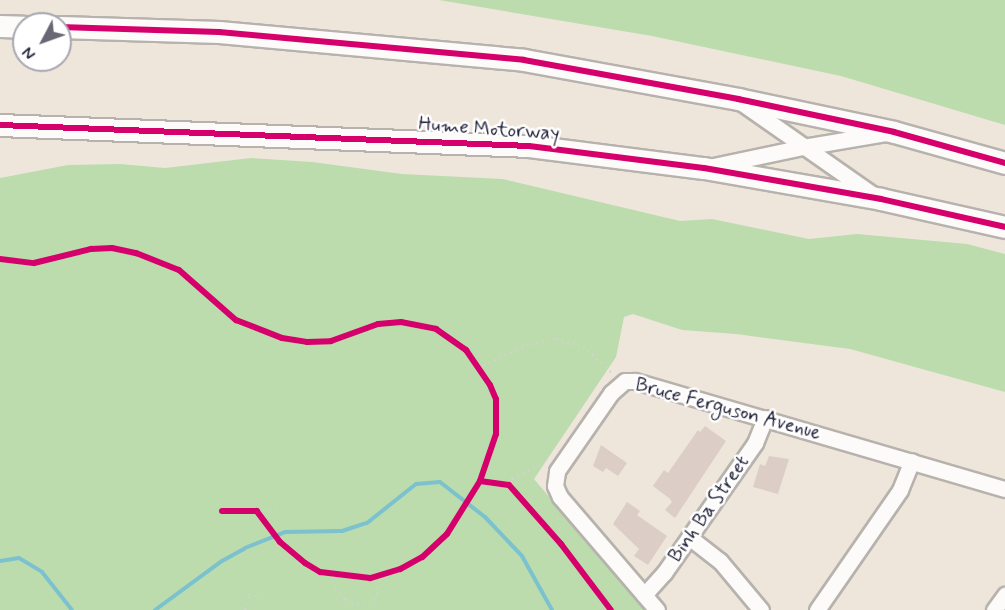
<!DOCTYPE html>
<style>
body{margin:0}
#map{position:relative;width:1005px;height:610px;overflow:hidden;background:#eee6da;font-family:Mynerve,sans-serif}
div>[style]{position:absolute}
.green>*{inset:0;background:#bcdcae}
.stream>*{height:4px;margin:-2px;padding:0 2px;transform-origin:2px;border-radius:2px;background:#7bc2ce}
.building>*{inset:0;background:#dccec7}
.path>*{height:2px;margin-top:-1px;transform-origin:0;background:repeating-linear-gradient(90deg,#d4d2d1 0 1.5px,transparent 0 6px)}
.roads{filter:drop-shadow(2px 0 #b7b2ad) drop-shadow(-2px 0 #b7b2ad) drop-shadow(0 2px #b7b2ad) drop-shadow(0 -2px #b7b2ad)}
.minor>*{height:15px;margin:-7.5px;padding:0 7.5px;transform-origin:7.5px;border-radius:7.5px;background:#fcfbf9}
.highway>*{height:21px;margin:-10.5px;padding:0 10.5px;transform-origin:10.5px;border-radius:10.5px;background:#fcfbf9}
.cycleway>*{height:6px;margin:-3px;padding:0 3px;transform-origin:3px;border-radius:3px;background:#d6006c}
span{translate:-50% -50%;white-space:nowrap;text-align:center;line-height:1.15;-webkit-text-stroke:5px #fff;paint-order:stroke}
.street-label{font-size:20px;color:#22223b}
.north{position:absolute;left:12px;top:12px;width:60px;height:60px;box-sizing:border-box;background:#fff;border:2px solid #a7a7b1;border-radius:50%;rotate:229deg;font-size:16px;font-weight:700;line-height:24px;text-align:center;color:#22223b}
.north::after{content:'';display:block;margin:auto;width:21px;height:27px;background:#696773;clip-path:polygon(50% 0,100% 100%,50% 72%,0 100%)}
</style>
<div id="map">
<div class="green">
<div style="clip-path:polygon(439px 0,1005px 0,1005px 125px,841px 76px,652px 36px)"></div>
<div style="clip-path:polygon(251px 158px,312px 162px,402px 174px,503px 179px,680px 221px,712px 219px,809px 239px,857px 234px,967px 244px,1005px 254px,1005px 392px,850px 349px,736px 334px,682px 330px,633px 314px,624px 317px,616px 357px,534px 479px,645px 610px,0 610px,0 178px,68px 165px,120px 164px,165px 168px)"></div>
</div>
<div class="stream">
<div style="left:0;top:561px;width:19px;rotate:-9deg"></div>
<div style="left:19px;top:558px;width:27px;rotate:31deg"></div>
<div style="left:42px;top:572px;width:48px;rotate:51.7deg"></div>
<div style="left:155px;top:610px;width:83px;rotate:-36.2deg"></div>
<div style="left:222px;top:561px;width:26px;rotate:-29deg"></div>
<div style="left:245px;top:548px;width:43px;rotate:-21.8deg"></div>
<div style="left:285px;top:532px;width:57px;rotate:-1deg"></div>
<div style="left:342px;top:531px;width:26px;rotate:-18deg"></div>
<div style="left:367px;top:523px;width:63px;rotate:-38.5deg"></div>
<div style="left:416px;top:484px;width:24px;rotate:-5deg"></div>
<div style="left:440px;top:482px;width:57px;rotate:37.9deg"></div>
<div style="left:485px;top:517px;width:54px;rotate:46.5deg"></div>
<div style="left:522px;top:556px;width:62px;rotate:60.9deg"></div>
</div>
<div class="building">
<div style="clip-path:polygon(705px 426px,726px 441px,675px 518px,665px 510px,672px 502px,669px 498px,653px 486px,664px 470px,668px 473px,698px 430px,700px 432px)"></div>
<div style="clip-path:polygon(601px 445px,627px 463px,618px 476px,606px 468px,603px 472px,593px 466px)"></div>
<div style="clip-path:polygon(769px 456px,789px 459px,778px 494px,753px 487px,760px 464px,765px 466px)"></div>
<div style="clip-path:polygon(627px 502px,640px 511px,637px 515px,667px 536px,648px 565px,634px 556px,639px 549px,613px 524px)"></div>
</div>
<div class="path">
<div style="left:478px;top:368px;width:57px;rotate:-24.8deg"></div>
<div style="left:530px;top:344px;width:26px;rotate:-11deg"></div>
<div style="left:556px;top:339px;width:28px;rotate:17deg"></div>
<div style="left:583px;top:347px;width:39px;rotate:42deg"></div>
<div style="left:509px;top:485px;width:7px;rotate:-63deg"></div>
<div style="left:512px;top:479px;width:37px;rotate:-27deg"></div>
<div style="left:257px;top:511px;width:19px;rotate:-3deg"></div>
<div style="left:558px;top:517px;width:27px;rotate:84deg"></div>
<div style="left:332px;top:575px;width:15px;rotate:79deg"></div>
<div style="left:335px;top:590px;width:15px;rotate:42deg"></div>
<div style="left:346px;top:600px;width:12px;rotate:20deg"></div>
<div style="left:357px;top:604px;width:11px;rotate:-15deg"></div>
<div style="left:370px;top:604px;width:12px;rotate:-55deg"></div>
<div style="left:377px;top:594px;width:18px;rotate:-81deg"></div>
<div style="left:245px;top:610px;width:16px;rotate:-75deg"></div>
<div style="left:249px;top:595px;width:18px;rotate:6deg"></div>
</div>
<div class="roads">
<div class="minor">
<div style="left:742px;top:103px;width:162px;rotate:35deg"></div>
<div style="left:713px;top:166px;width:92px;rotate:-11.9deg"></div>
<div style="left:803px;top:147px;width:85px;rotate:-9.5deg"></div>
<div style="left:689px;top:537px;width:39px;rotate:38deg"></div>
<div style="left:720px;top:561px;width:64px;rotate:50.1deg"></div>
<div style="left:644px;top:595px;width:30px;rotate:-48deg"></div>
<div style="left:664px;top:573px;width:159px;rotate:-55deg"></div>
<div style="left:755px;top:443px;width:27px;rotate:-68deg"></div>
<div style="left:657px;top:610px;width:149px;rotate:-130.6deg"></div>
<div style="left:560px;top:497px;width:12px;rotate:-114deg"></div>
<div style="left:555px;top:486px;width:15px;rotate:-82deg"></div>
<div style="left:557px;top:471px;width:95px;rotate:-55.3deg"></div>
<div style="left:611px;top:393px;width:18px;rotate:-41deg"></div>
<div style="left:625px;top:381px;width:10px"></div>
<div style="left:635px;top:381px;width:385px;rotate:16.3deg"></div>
<div style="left:817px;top:610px;width:146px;rotate:-55.3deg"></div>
<div style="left:900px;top:490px;width:31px;rotate:-68deg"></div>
<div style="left:994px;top:610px;width:19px;rotate:-54deg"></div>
</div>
<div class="highway">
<div style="left:0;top:26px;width:24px;rotate:2deg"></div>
<div style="left:60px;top:27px;width:159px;rotate:1.8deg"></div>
<div style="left:219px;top:32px;width:306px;rotate:5.2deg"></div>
<div style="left:524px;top:60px;width:218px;rotate:10.3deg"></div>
<div style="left:738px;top:99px;width:159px;rotate:11.9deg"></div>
<div style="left:894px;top:132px;width:115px;rotate:15.6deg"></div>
<div style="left:0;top:125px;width:529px;rotate:2.27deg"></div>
<div style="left:529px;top:146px;width:176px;rotate:7.2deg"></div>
<div style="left:704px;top:168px;width:180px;rotate:9.9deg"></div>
<div style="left:881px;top:199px;width:127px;rotate:12.7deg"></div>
</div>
</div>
<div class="cycleway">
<div style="left:60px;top:27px;width:159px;rotate:1.8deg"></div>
<div style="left:219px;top:32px;width:306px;rotate:5.2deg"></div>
<div style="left:524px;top:60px;width:218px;rotate:10.3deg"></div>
<div style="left:738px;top:99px;width:159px;rotate:11.9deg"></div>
<div style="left:894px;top:132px;width:115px;rotate:15.6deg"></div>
<div style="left:0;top:125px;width:529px;rotate:2.27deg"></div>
<div style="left:529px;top:146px;width:176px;rotate:7.2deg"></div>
<div style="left:704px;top:168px;width:180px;rotate:9.9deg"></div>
<div style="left:881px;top:199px;width:127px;rotate:12.7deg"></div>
<div style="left:0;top:259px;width:34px;rotate:7deg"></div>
<div style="left:34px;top:263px;width:59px;rotate:-13.8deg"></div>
<div style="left:91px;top:249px;width:21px;rotate:-3deg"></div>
<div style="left:112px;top:248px;width:25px;rotate:12deg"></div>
<div style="left:136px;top:253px;width:46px;rotate:21.6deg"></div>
<div style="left:179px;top:270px;width:76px;rotate:41.3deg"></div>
<div style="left:236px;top:320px;width:49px;rotate:21.4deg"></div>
<div style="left:282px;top:338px;width:25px;rotate:9deg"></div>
<div style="left:307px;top:342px;width:24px;rotate:-2deg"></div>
<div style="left:331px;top:341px;width:50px;rotate:-19.9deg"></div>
<div style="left:378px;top:324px;width:23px;rotate:-5deg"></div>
<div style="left:401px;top:322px;width:36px;rotate:11deg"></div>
<div style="left:436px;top:329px;width:37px;rotate:35deg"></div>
<div style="left:466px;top:350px;width:42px;rotate:55.6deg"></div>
<div style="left:490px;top:385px;width:15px;rotate:67deg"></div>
<div style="left:496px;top:399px;width:35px;rotate:90deg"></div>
<div style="left:496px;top:434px;width:50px;rotate:108.8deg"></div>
<div style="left:480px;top:481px;width:62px;rotate:121.9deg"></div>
<div style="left:447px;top:534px;width:34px;rotate:137deg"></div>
<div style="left:422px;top:557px;width:25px;rotate:151deg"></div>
<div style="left:400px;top:569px;width:31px;rotate:163deg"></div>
<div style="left:370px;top:578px;width:50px;rotate:-173.2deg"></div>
<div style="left:320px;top:572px;width:17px;rotate:-149deg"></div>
<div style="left:305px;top:563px;width:33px;rotate:-140deg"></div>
<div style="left:280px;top:542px;width:39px;rotate:-127deg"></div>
<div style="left:257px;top:511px;width:35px;rotate:180deg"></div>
<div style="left:480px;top:481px;width:29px;rotate:8deg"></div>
<div style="left:509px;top:485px;width:79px;rotate:48.6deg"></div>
<div style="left:561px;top:544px;width:83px;rotate:52.9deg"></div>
</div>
<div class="street-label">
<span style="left:489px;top:129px;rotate:4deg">Hume Motorway</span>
<span style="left:728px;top:409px;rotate:15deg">Bruce Ferguson Avenue</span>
<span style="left:709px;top:509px;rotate:-55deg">Binh Ba Street</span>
</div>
<div class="north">N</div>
</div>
